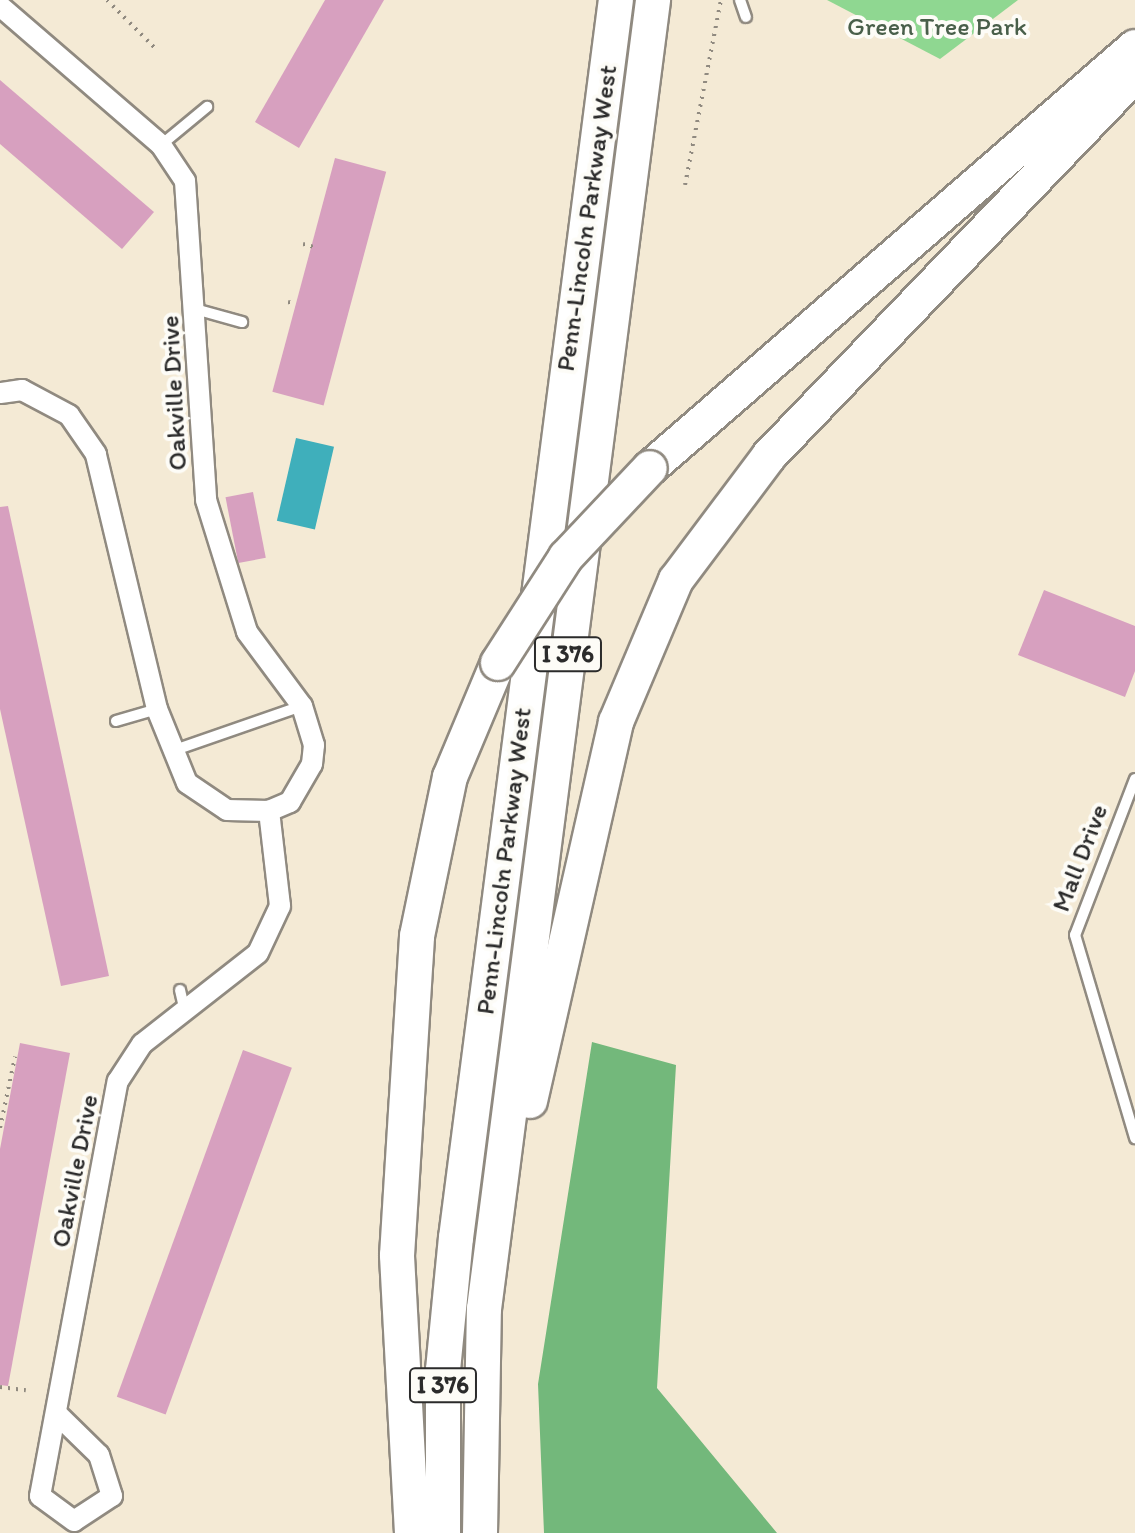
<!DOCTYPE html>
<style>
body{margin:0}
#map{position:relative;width:1135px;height:1533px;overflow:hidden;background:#f4ead5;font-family:Itim,sans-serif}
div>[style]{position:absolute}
.green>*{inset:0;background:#8fd791}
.forest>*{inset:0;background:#73b87b}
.water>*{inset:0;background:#3fafbb;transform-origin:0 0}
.building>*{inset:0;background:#d7a0bf;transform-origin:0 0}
.path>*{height:4px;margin-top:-2px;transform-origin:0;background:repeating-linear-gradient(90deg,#908a80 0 2px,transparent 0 8px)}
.roads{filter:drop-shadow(2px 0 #908a80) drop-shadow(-2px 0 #908a80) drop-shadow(0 2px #908a80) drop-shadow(0 -2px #908a80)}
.lane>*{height:10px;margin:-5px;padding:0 5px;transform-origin:5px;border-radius:5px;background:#fff}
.street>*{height:20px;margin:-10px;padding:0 10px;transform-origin:10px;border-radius:10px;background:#fff}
.highway>*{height:34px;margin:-17px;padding:0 17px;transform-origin:17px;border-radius:17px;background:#fff}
.bridges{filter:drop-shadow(2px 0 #908a80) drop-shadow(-2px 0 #908a80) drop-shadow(0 2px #908a80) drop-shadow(0 -2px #908a80)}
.highway-bridge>*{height:34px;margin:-17px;padding:0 17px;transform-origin:17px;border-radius:17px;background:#fff}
span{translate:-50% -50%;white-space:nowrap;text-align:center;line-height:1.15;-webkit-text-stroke:8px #fdfcf7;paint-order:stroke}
.shield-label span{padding:2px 6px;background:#fdfcf7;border:2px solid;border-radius:6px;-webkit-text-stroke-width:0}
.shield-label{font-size:24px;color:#2b2b2b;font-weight:700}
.park-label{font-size:26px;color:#495f4a}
.street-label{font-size:26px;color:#2b2b2b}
</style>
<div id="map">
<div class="green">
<div style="clip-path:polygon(827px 0,1018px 0,940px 59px)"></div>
</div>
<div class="forest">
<div style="clip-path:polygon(592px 1042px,676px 1065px,657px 1388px,777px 1533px,544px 1533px,538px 1384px)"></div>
</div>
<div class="water">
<div style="left:296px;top:438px;width:39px;height:85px;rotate:13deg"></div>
</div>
<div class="building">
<div style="clip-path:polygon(325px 0,384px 0,299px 148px,255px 122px)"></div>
<div style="clip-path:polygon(0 80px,154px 212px,122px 249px,0 144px)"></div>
<div style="left:335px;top:158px;width:53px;height:242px;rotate:15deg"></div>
<div style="left:253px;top:492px;width:67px;height:28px;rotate:79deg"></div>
<div style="clip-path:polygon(8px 506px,109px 976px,61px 986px,0 709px,0 507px)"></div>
<div style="clip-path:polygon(1044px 590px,1135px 626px,1135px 671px,1125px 697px,1018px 655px)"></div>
<div style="clip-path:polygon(20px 1043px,70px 1053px,8px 1386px,0 1385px,0 1149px)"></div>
<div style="left:243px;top:1050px;width:52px;height:369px;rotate:20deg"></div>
</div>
<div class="path">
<div style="left:107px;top:0;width:69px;rotate:45deg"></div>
<div style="left:685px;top:185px;width:188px;rotate:-79deg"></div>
<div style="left:303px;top:244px;width:11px;rotate:15deg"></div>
<div style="left:288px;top:302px;width:7px;rotate:16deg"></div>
<div style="left:0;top:1128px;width:73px;rotate:-78.1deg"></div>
<div style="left:0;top:1387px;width:26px;rotate:7deg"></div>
</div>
<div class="roads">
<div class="lane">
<div style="left:740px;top:0;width:18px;rotate:71deg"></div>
<div style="left:161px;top:145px;width:60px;rotate:-39.6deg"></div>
<div style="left:195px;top:309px;width:49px;rotate:15.5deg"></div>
<div style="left:116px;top:721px;width:43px;rotate:-16.3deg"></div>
<div style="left:172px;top:751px;width:138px;rotate:-19.1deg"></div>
<div style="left:1135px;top:779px;width:167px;rotate:111deg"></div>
<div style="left:1075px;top:935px;width:212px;rotate:73.5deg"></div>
<div style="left:180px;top:990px;width:23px;rotate:77deg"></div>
</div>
<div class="street">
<div style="left:0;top:6px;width:213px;rotate:40.8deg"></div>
<div style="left:161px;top:145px;width:43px;rotate:56.3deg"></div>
<div style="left:185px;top:181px;width:320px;rotate:86.2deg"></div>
<div style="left:206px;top:500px;width:138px;rotate:72.7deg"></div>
<div style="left:247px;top:632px;width:92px;rotate:53.4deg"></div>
<div style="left:302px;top:706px;width:41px;rotate:72.9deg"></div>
<div style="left:314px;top:745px;width:19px;rotate:96deg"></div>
<div style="left:312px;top:764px;width:44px;rotate:120.1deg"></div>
<div style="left:290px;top:802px;width:23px;rotate:157deg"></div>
<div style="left:269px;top:811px;width:42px;rotate:-178.6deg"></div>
<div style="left:227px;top:810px;width:48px;rotate:-146deg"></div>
<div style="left:187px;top:783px;width:80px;rotate:-112.1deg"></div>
<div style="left:157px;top:709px;width:262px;rotate:-103.5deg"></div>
<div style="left:96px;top:454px;width:47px;rotate:-124.7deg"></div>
<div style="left:69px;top:415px;width:53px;rotate:-152deg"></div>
<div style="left:22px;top:390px;width:22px;rotate:172deg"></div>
<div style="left:58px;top:1415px;width:57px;rotate:44.3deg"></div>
<div style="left:99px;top:1455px;width:43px;rotate:72.4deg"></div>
<div style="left:112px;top:1496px;width:45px;rotate:146.7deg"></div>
<div style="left:74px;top:1521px;width:42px;rotate:-143.7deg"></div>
<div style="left:40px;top:1496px;width:422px;rotate:-79.4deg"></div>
<div style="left:118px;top:1081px;width:44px;rotate:-57deg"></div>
<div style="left:142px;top:1044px;width:147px;rotate:-38.1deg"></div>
<div style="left:258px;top:953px;width:52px;rotate:-64.9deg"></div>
<div style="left:280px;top:906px;width:96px;rotate:-96.6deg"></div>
</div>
<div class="highway">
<div style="left:650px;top:468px;width:642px;rotate:-40.96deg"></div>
<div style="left:530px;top:1101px;width:389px;rotate:-77.2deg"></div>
<div style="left:616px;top:722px;width:154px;rotate:-67.1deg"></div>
<div style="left:676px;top:580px;width:155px;rotate:-53.1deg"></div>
<div style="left:769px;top:456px;width:528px;rotate:-46.15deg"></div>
<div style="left:412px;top:1533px;width:278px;rotate:-93.1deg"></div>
<div style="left:397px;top:1255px;width:320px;rotate:-86.4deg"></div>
<div style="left:417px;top:936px;width:162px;rotate:-78.3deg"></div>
<div style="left:450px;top:777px;width:124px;rotate:-67.2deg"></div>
<div style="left:443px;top:1533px;width:163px;rotate:-90deg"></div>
<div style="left:443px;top:1370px;width:133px;rotate:-84.4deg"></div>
<div style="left:456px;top:1238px;width:1248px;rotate:-82.64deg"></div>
<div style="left:480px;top:1533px;width:224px;rotate:-89deg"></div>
<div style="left:484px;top:1309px;width:1320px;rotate:-82.64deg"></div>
</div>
</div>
<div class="bridges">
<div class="highway-bridge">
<div style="left:498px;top:663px;width:126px;rotate:-57.3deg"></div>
<div style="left:566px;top:557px;width:122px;rotate:-46.7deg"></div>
</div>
</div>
<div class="shield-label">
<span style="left:568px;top:654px">I 376</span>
<span style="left:443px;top:1385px">I 376</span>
</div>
<div class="park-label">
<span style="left:937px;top:27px">Green Tree Park</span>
</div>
<div class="street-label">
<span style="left:587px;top:218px;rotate:-82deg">Penn-Lincoln Parkway West</span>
<span style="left:174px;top:393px;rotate:-93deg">Oakville Drive</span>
<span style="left:1080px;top:858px;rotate:-69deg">Mall Drive</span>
<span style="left:504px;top:861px;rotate:-83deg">Penn-Lincoln Parkway West</span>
<span style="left:75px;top:1171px;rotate:-79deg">Oakville Drive</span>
</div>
</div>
